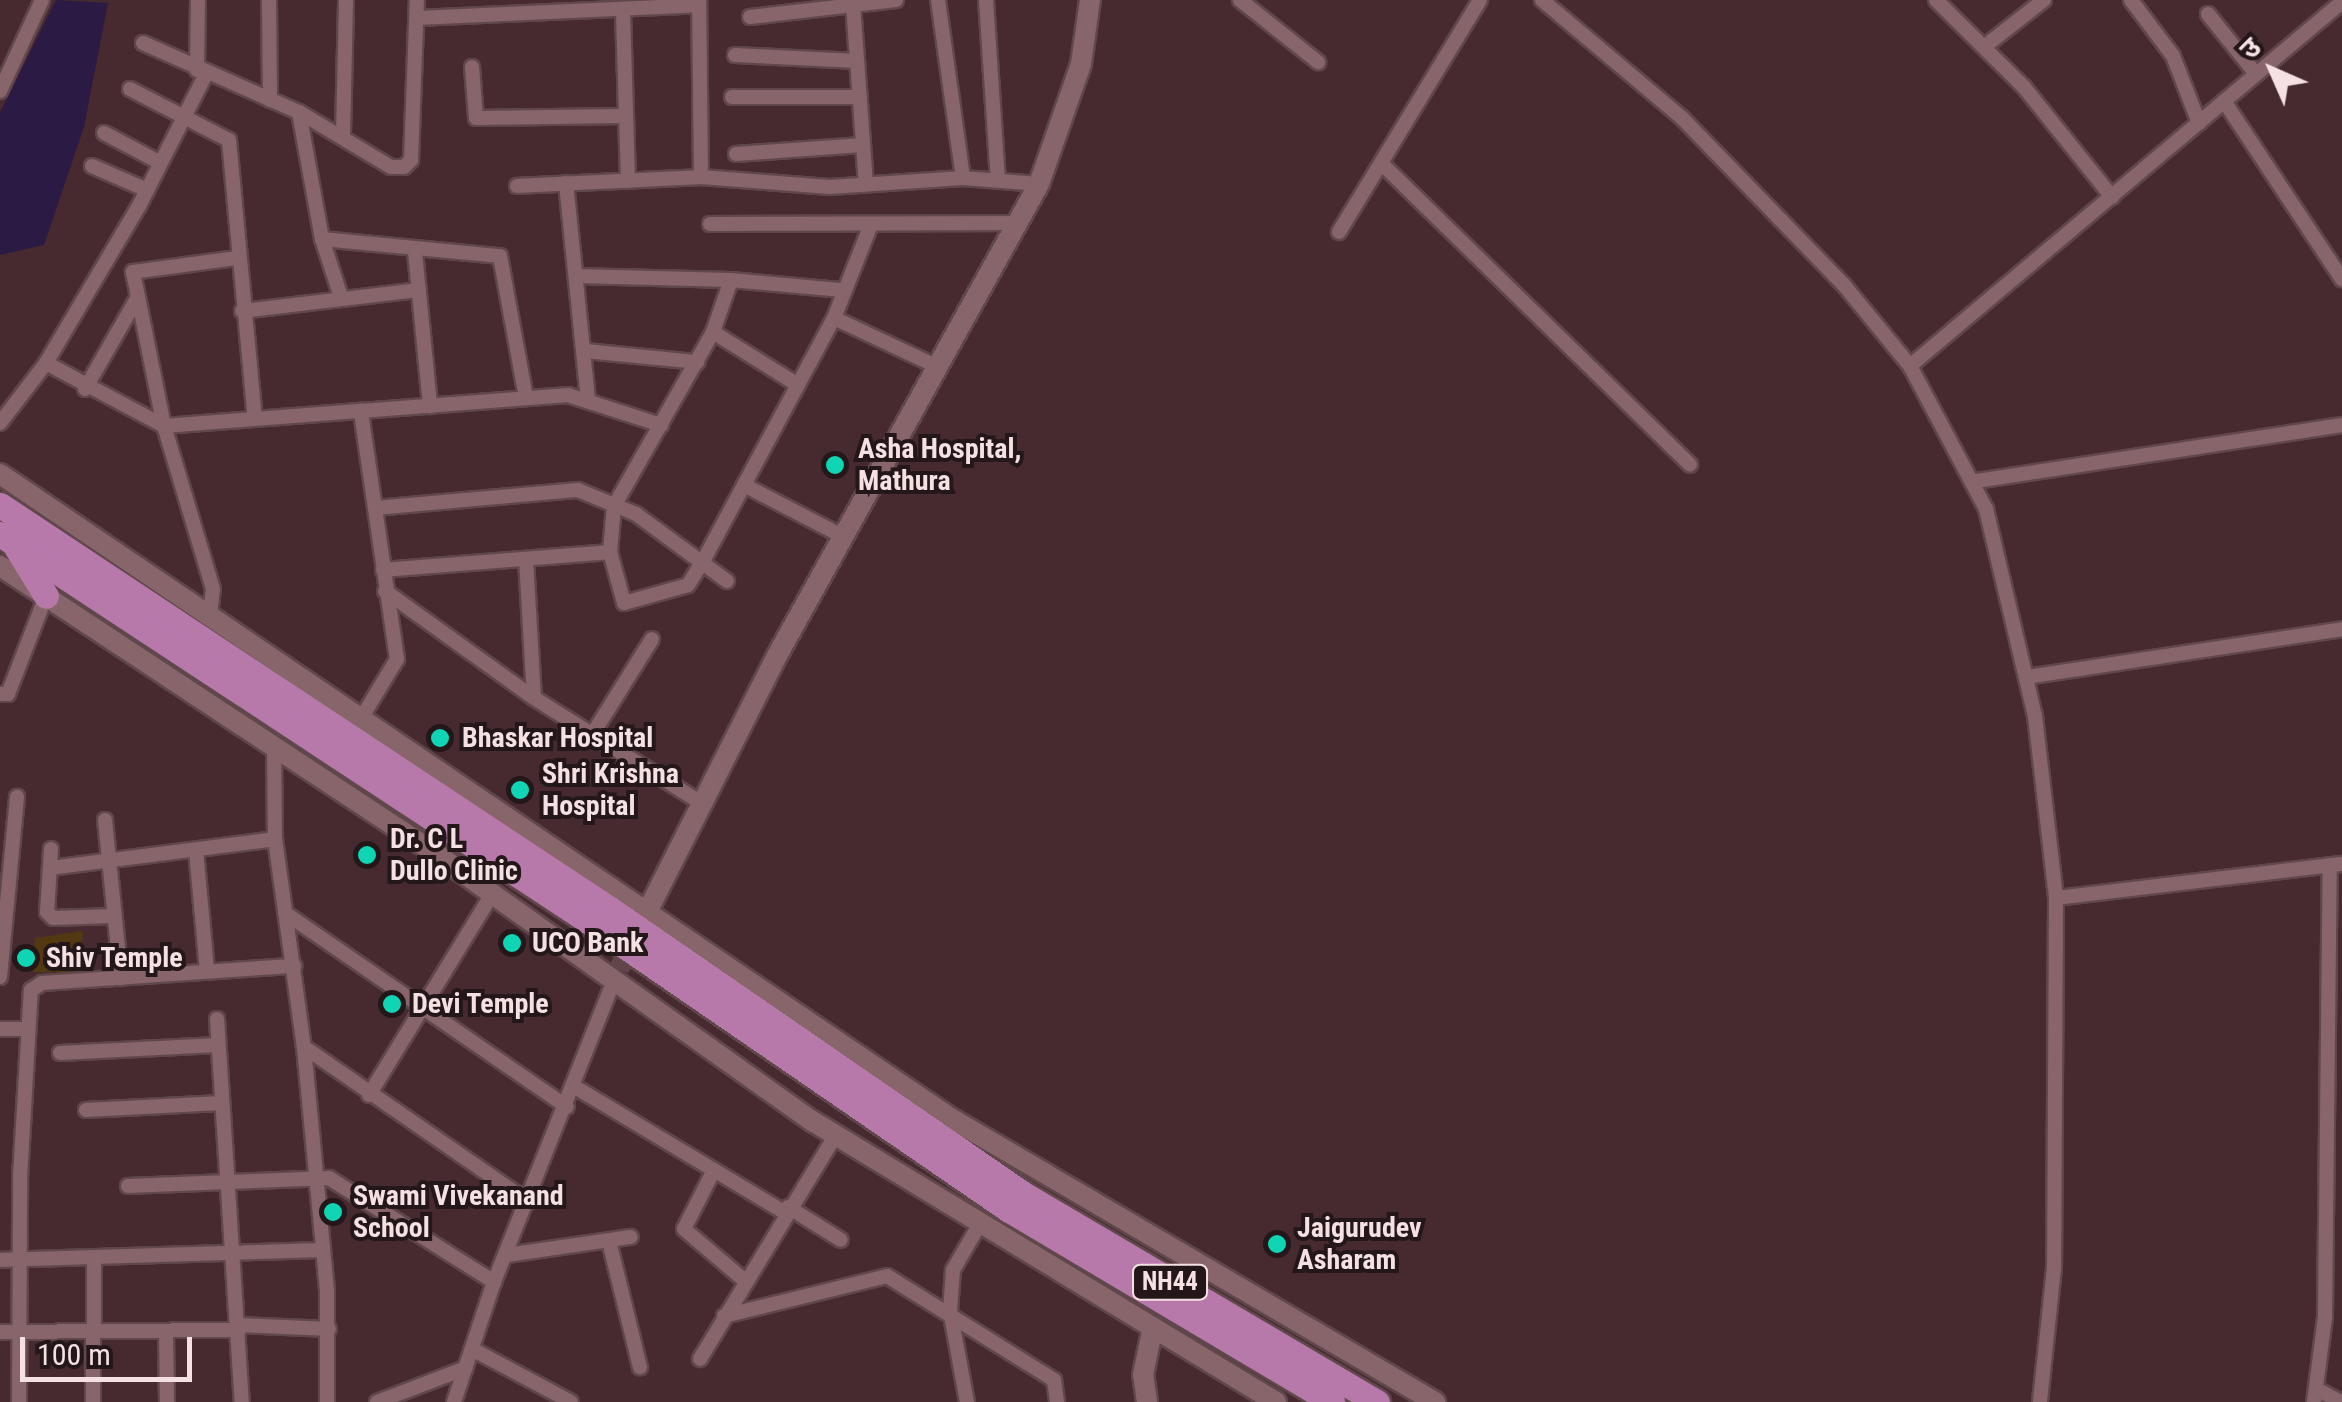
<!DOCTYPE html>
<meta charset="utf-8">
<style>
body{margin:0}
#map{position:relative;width:2342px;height:1402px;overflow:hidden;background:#472a2f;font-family:"Roboto Condensed","Noto Sans Devanagari",sans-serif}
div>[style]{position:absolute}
.green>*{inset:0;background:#523911}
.water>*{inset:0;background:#2b1a43}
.secondary-tunnel>*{height:20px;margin-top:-10px;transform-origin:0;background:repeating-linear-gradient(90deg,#61454a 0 20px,transparent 0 30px)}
.roads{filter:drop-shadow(2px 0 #60474c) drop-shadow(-2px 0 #60474c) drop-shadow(0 2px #60474c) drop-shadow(0 -2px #60474c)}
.street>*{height:14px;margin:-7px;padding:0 7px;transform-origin:7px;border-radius:7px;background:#87656a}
.secondary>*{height:20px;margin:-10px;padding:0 10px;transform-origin:10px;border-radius:10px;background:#87656a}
.highway>*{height:25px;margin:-12.5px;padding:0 12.5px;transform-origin:12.5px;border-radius:12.5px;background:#b778aa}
.dots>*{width:28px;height:28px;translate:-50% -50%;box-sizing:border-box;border:5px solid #241719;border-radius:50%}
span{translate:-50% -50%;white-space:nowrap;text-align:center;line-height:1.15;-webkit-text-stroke:8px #241719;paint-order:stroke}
.shield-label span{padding:2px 8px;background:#241719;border:2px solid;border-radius:8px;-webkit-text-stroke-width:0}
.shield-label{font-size:25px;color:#f5e1e4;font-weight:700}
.poi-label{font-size:28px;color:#f5e1e4;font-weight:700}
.left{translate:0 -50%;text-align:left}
.north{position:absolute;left:2222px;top:20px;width:100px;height:100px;-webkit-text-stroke:8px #241719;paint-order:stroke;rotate:315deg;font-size:28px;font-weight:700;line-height:40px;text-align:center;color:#f5e1e4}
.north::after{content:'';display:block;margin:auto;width:35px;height:45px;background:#f5e1e4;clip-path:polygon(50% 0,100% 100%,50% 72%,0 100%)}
.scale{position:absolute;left:20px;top:1337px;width:172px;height:45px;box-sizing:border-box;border:5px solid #f5e1e4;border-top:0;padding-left:12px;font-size:30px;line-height:35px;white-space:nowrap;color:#f5e1e4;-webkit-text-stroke:8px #241719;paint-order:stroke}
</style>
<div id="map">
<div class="green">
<div style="clip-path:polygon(83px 931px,79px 972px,33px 972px,35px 938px)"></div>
</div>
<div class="water">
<div style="clip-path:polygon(56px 0,108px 3px,84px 127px,44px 245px,0 255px,0 112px)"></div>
</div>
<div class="secondary-tunnel">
<div style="left:619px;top:969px;width:38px;rotate:-65deg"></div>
</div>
<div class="roads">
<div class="street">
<div style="left:269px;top:0;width:100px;rotate:89.4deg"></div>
<div style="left:938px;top:0;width:180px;rotate:82deg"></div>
<div style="left:986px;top:0;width:180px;rotate:86.2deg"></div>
<div style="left:1240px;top:0;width:100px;rotate:38.5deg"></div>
<div style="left:1542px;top:0;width:183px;rotate:40.1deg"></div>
<div style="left:1682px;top:118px;width:233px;rotate:45.9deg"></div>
<div style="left:1844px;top:285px;width:104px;rotate:50.8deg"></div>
<div style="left:1910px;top:366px;width:162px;rotate:62deg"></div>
<div style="left:1986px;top:509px;width:213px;rotate:76.7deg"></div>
<div style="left:2035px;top:716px;width:183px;rotate:83.4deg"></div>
<div style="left:2056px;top:898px;width:370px;rotate:90.3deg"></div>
<div style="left:2054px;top:1268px;width:135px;rotate:96deg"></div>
<div style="left:1936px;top:0;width:124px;rotate:44.7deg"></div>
<div style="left:2024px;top:87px;width:141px;rotate:51.3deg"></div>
<div style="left:2131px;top:0;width:70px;rotate:53.1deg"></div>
<div style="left:2173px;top:56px;width:72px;rotate:68.8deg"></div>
<div style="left:853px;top:4px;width:181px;rotate:85.9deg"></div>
<div style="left:623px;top:12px;width:169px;rotate:88.3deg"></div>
<div style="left:2208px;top:14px;width:77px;rotate:51.3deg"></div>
<div style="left:750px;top:17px;width:147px;rotate:-6.6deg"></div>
<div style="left:417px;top:18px;width:282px;rotate:-2.6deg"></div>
<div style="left:143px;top:43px;width:171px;rotate:23.9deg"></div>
<div style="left:1984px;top:47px;width:76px;rotate:-38.1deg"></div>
<div style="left:735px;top:55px;width:122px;rotate:2.8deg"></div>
<div style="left:472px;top:67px;width:51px;rotate:85.5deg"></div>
<div style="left:476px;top:118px;width:147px;rotate:-0.8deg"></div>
<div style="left:197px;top:70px;width:70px;rotate:-89.2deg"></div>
<div style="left:130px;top:89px;width:111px;rotate:27.3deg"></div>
<div style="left:229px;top:140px;width:280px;rotate:84.7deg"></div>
<div style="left:0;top:91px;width:100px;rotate:-65.2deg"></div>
<div style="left:732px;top:97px;width:128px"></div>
<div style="left:2224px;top:101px;width:214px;rotate:56.5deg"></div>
<div style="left:104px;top:133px;width:64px;rotate:27.8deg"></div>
<div style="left:343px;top:134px;width:134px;rotate:-88.7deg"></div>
<div style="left:736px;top:154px;width:127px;rotate:-4.1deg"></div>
<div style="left:1383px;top:165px;width:429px;rotate:44.3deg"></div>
<div style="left:92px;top:166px;width:60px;rotate:23.6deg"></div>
<div style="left:701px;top:177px;width:129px;rotate:4.4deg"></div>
<div style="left:830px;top:187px;width:133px;rotate:-3.9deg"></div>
<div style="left:963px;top:178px;width:76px;rotate:4.5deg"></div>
<div style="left:566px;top:183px;width:218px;rotate:84.2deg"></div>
<div style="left:517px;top:186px;width:184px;rotate:-2.8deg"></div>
<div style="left:701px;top:177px;width:177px;rotate:-90.6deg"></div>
<div style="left:710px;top:224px;width:309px;rotate:-0.2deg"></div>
<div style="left:1339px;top:232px;width:271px;rotate:-58.7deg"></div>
<div style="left:322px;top:239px;width:179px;rotate:5.5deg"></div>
<div style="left:500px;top:256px;width:143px;rotate:79.6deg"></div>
<div style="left:415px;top:252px;width:155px;rotate:84.4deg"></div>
<div style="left:577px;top:276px;width:154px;rotate:1.5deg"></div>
<div style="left:341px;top:297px;width:61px;rotate:-108.1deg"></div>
<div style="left:322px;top:239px;width:129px;rotate:-100.3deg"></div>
<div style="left:299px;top:112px;width:107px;rotate:30.9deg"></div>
<div style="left:391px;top:167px;width:13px"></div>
<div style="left:404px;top:167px;width:10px;rotate:-45deg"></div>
<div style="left:411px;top:160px;width:160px;rotate:-87.9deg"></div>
<div style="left:242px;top:311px;width:178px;rotate:-6.8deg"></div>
<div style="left:834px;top:318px;width:115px;rotate:25.2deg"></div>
<div style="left:713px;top:332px;width:55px;rotate:-70.9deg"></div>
<div style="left:731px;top:280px;width:109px;rotate:5.2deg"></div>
<div style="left:586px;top:351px;width:112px;rotate:5.7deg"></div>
<div style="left:46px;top:363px;width:134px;rotate:28.1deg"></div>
<div style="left:164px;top:426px;width:198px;rotate:-4.4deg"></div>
<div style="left:1910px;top:366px;width:565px;rotate:-40.12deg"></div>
<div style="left:798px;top:385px;width:100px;rotate:-148.1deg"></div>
<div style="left:713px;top:332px;width:200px;rotate:119.6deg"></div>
<div style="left:614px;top:506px;width:46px;rotate:95deg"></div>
<div style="left:610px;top:552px;width:53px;rotate:74.6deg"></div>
<div style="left:624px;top:603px;width:66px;rotate:-15.7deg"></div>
<div style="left:688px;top:585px;width:26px;rotate:-58deg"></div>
<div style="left:702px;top:563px;width:278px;rotate:-61.7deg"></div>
<div style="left:834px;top:318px;width:98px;rotate:-68.4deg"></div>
<div style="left:85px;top:389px;width:106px;rotate:-60.1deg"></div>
<div style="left:0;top:423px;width:76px;rotate:-52.5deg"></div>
<div style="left:46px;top:363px;width:182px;rotate:-59.4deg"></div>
<div style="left:139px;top:206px;width:148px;rotate:-63.1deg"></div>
<div style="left:1976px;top:481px;width:370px;rotate:-8.7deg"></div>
<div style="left:744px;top:485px;width:110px;rotate:27.5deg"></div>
<div style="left:375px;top:508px;width:204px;rotate:-5.1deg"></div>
<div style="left:578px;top:490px;width:63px;rotate:22.5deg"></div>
<div style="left:636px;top:514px;width:113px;rotate:36.4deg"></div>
<div style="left:526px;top:559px;width:139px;rotate:86.7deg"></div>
<div style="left:383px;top:570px;width:228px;rotate:-4.5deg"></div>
<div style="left:385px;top:591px;width:183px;rotate:35.7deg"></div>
<div style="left:534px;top:698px;width:199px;rotate:32.1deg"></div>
<div style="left:210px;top:616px;width:27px;rotate:-84deg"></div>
<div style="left:213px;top:589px;width:170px;rotate:-106.7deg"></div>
<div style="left:164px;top:426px;width:157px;rotate:-101.4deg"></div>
<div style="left:133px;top:272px;width:104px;rotate:-7.7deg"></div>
<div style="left:2026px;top:677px;width:320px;rotate:-8.6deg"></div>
<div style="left:0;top:694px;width:8px"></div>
<div style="left:8px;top:694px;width:105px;rotate:-68.8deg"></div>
<div style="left:362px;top:717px;width:68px;rotate:-58.9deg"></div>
<div style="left:397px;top:659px;width:251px;rotate:-98.3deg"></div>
<div style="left:361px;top:411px;width:208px;rotate:-4.4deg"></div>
<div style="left:568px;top:395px;width:98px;rotate:17.9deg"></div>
<div style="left:592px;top:735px;width:113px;rotate:-58deg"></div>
<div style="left:274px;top:746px;width:93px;rotate:89.4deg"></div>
<div style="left:275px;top:839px;width:210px;rotate:82.1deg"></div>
<div style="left:304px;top:1047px;width:244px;rotate:84.6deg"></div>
<div style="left:327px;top:1290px;width:112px;rotate:90deg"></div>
<div style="left:105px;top:820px;width:159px;rotate:84.2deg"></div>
<div style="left:51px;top:849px;width:63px;rotate:93.6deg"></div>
<div style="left:47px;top:912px;width:8px;rotate:45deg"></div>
<div style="left:53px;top:918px;width:60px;rotate:-1.9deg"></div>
<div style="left:196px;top:850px;width:121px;rotate:84.8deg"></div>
<div style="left:50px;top:868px;width:227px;rotate:-7.3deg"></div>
<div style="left:2056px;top:898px;width:288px;rotate:-6.8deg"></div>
<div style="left:285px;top:913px;width:342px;rotate:34.5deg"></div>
<div style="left:0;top:977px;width:181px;rotate:-84.6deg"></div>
<div style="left:217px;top:1019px;width:384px;rotate:86.3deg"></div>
<div style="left:0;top:1029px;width:24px"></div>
<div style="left:304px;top:1047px;width:273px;rotate:34.6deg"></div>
<div style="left:60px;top:1053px;width:158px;rotate:-2.9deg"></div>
<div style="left:575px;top:1087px;width:244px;rotate:30.9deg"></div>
<div style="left:369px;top:1095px;width:236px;rotate:-58.5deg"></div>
<div style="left:86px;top:1110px;width:135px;rotate:-3deg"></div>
<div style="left:714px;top:1170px;width:66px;rotate:117deg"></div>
<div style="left:684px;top:1229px;width:79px;rotate:40.4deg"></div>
<div style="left:128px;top:1186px;width:201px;rotate:-2.3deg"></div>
<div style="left:329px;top:1178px;width:195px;rotate:32.2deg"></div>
<div style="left:788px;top:1207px;width:62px;rotate:31.9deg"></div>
<div style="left:609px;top:1241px;width:130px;rotate:76.2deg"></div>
<div style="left:507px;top:1255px;width:125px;rotate:-8.3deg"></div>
<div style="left:0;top:1260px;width:323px;rotate:-1.8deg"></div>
<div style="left:724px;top:1316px;width:168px;rotate:-13.8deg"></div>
<div style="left:887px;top:1276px;width:197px;rotate:31.9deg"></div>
<div style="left:1054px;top:1380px;width:22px;rotate:82deg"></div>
<div style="left:239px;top:1325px;width:90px;rotate:2.5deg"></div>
<div style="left:166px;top:1331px;width:71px;rotate:89.2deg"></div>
<div style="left:0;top:1332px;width:239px;rotate:-0.5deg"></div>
<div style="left:472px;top:1349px;width:112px;rotate:28.2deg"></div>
<div style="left:700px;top:1359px;width:261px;rotate:-58.8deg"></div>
<div style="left:2317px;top:1389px;width:26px;rotate:29deg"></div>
<div style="left:19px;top:1402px;width:224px;rotate:-89.7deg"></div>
<div style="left:20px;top:1178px;width:188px;rotate:-86.7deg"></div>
<div style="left:31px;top:990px;width:13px;rotate:-32deg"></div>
<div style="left:42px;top:983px;width:253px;rotate:-3.9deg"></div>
<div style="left:93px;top:1402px;width:143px;rotate:-89.6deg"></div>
<div style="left:377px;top:1402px;width:95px;rotate:-20.9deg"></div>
<div style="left:454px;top:1402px;width:126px;rotate:-71.6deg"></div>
<div style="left:494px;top:1282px;width:320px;rotate:-68.3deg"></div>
<div style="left:967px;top:1402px;width:94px;rotate:-100.5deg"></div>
<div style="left:950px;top:1310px;width:40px;rotate:-85.7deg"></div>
<div style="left:953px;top:1270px;width:50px;rotate:-59.8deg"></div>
<div style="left:2314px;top:1402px;width:86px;rotate:-82.6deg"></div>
<div style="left:2325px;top:1317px;width:452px;rotate:-89.4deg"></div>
</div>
<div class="secondary">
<div style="left:0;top:474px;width:1150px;rotate:34.12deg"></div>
<div style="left:952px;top:1119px;width:560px;rotate:30.37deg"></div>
<div style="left:0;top:566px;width:518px;rotate:33.41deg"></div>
<div style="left:432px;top:851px;width:468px;rotate:35.4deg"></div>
<div style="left:814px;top:1122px;width:540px;rotate:31.22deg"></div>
<div style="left:645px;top:916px;width:294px;rotate:-63.1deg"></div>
<div style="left:778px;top:654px;width:538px;rotate:-60.96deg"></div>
<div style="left:1039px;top:184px;width:127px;rotate:-70.7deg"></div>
<div style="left:1081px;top:64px;width:65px;rotate:-82deg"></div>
<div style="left:1147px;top:1402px;width:27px;rotate:-98deg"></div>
<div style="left:1143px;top:1375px;width:45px;rotate:-78.4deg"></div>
</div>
<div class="highway">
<div style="left:0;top:505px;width:732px;rotate:33.52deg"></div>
<div style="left:610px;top:909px;width:500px;rotate:34.58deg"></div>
<div style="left:1022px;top:1193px;width:412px;rotate:30.5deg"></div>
<div style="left:0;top:534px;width:704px;rotate:33.35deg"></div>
<div style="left:588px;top:921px;width:511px;rotate:34.47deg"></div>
<div style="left:1009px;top:1210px;width:376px;rotate:30.7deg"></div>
<div style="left:17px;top:549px;width:55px;rotate:58.3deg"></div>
</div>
</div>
<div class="dots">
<div style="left:835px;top:465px;background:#10d5b4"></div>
<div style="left:440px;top:738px;background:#10d5b4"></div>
<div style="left:520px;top:790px;background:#10d5b4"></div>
<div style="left:367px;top:855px;background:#10d5b4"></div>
<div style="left:512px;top:943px;background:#10d5b4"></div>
<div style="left:26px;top:958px;background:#10d5b4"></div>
<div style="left:392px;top:1004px;background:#10d5b4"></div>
<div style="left:333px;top:1212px;background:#10d5b4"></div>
<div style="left:1277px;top:1244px;background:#10d5b4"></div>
</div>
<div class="shield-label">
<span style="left:1170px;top:1282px">NH44</span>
</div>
<div class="poi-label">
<span class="left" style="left:858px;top:465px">Asha Hospital,<br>Mathura</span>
<span class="left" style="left:462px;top:738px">Bhaskar Hospital</span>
<span class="left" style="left:542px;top:790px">Shri Krishna<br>Hospital</span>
<span class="left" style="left:390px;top:855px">Dr. C L<br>Dullo Clinic</span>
<span class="left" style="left:532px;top:943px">UCO Bank</span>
<span class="left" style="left:46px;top:958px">Shiv Temple</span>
<span class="left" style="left:412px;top:1004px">Devi Temple</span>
<span class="left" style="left:353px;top:1212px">Swami Vivekanand<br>School</span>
<span class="left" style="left:1297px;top:1244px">Jaigurudev<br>Asharam</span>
</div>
<div class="north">उ</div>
<div class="scale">100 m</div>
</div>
